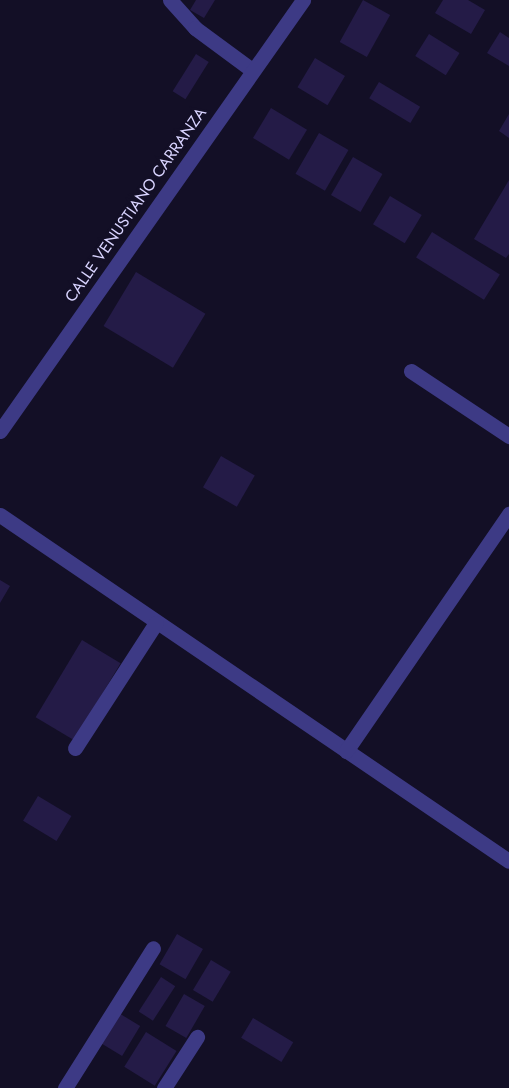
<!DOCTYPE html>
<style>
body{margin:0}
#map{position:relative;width:509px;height:1088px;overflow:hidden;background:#130f26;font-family:Jost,sans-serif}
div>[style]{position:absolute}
.building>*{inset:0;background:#241b47;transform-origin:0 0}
.minor>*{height:15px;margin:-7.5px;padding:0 7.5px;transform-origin:7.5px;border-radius:7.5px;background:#3d3a85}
span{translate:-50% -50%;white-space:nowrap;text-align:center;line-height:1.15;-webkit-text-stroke:5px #130f26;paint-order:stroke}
.street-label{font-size:16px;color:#d9d4ff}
</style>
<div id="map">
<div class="building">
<div style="clip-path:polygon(196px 0,215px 0,204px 18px,190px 10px)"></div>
<div style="left:363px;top:0;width:31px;height:48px;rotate:29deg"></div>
<div style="clip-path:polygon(443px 0,468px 0,485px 10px,471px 34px,435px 13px)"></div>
<div style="clip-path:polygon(500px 32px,509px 38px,509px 66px,487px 53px)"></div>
<div style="left:429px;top:34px;width:36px;height:26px;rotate:32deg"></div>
<div style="left:196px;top:54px;width:15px;height:44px;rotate:32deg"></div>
<div style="left:315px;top:58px;width:35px;height:34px;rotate:31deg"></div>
<div style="left:379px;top:82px;width:48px;height:19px;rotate:31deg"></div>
<div style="left:271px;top:108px;width:42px;height:35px;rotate:31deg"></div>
<div style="clip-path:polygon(509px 114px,509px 138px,499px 131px)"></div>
<div style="left:319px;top:133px;width:34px;height:47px;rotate:30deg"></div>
<div style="left:353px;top:157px;width:34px;height:44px;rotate:30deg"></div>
<div style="clip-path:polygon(509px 180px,509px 254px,506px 258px,474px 239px)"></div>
<div style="left:390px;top:196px;width:37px;height:33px;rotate:31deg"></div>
<div style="left:432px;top:232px;width:80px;height:30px;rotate:32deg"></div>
<div style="left:136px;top:272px;width:81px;height:63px;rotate:31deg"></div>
<div style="left:221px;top:456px;width:39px;height:36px;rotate:30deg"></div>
<div style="clip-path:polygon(0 580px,10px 586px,0 603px)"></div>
<div style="left:82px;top:640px;width:45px;height:90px;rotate:31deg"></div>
<div style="left:38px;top:796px;width:39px;height:29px;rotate:31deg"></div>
<div style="left:177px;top:934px;width:30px;height:35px;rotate:30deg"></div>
<div style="left:211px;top:960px;width:23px;height:35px;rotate:31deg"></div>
<div style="left:161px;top:977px;width:17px;height:41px;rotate:33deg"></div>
<div style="left:184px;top:994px;width:24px;height:37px;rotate:30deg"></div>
<div style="left:117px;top:1012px;width:27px;height:35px;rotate:31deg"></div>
<div style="left:253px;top:1018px;width:47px;height:23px;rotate:31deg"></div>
<div style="left:146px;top:1032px;width:36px;height:41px;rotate:32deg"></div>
</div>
<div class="minor">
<div style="left:170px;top:0;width:38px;rotate:48deg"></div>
<div style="left:195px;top:28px;width:71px;rotate:36.4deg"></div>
<div style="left:411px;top:371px;width:118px;rotate:33.6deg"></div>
<div style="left:0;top:431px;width:527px;rotate:-54.89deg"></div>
<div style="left:0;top:515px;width:615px;rotate:34.21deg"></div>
<div style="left:75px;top:748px;width:149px;rotate:-57.1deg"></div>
<div style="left:346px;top:751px;width:288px;rotate:-55.5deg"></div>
<div style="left:65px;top:1088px;width:165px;rotate:-57.8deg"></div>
<div style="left:164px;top:1088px;width:61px;rotate:-57.1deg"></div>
</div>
<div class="street-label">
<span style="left:136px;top:205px;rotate:-55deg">CALLE VENUSTIANO CARRANZA</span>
</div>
</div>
